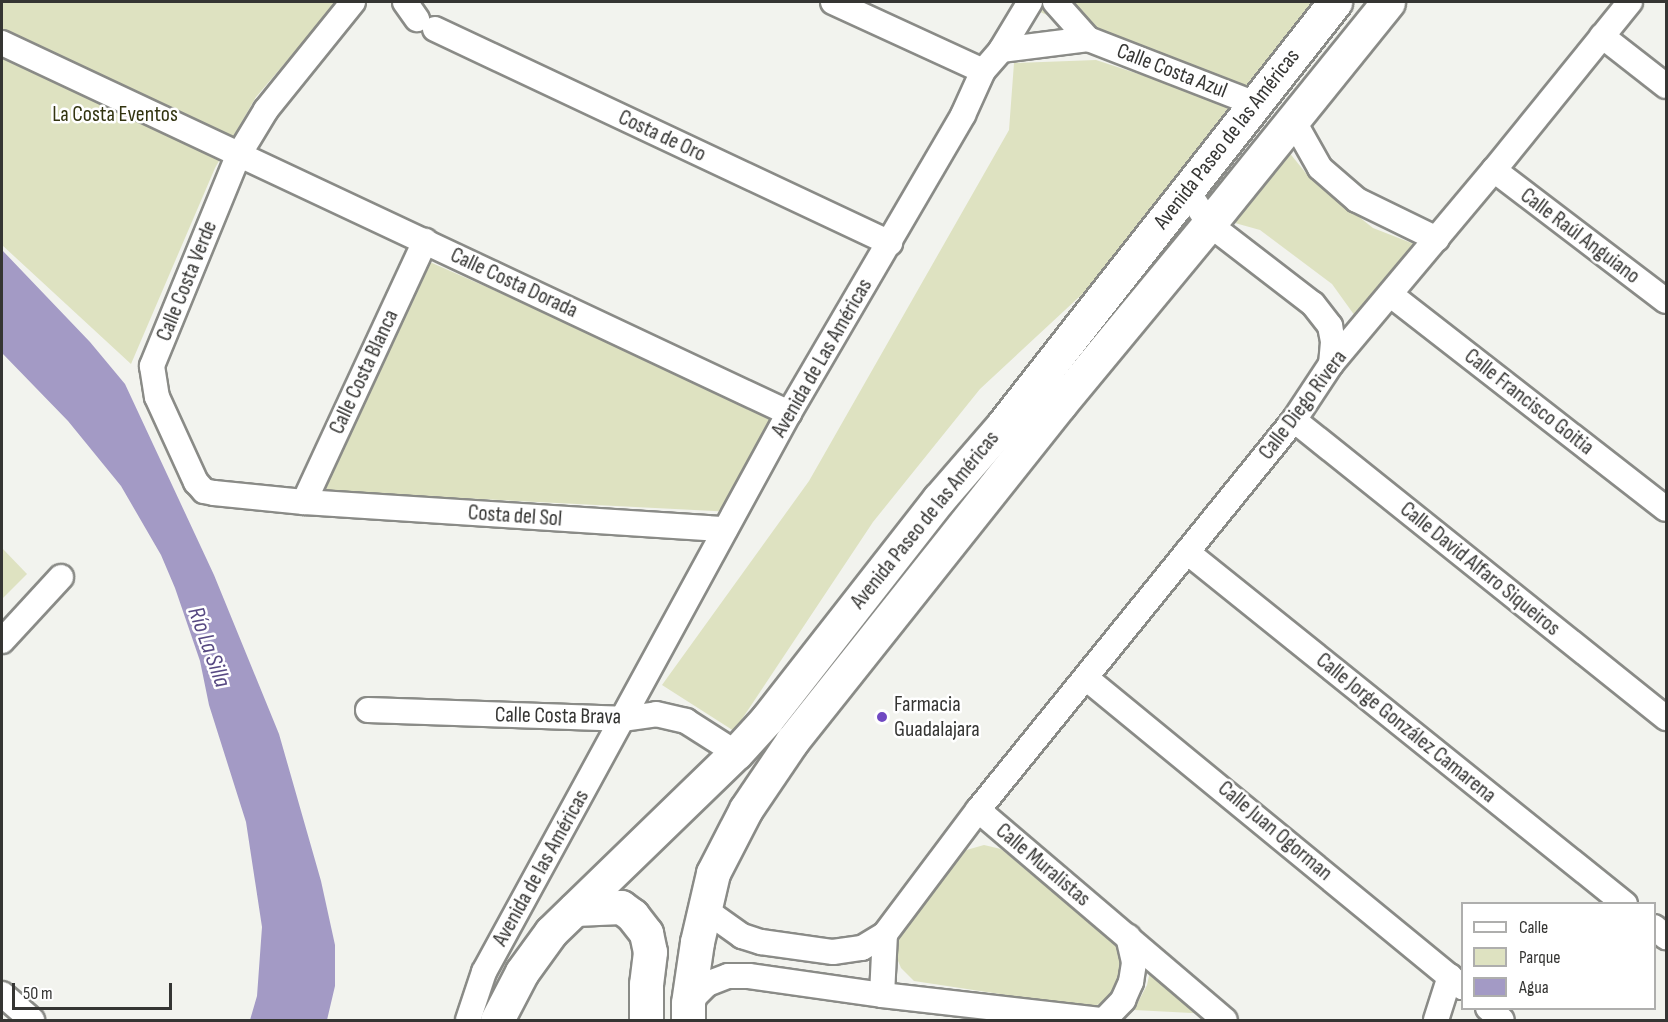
<!DOCTYPE html>
<meta charset="utf-8">
<style>
body{margin:0}
#map{position:relative;width:1668px;height:1022px;overflow:hidden;background:#f2f3ee;font-family:"Sofia Sans Condensed",sans-serif}
div>[style]{position:absolute}
.green>*{inset:0;background:#dee2c1}
.water>*{inset:0;background:#a39ac5}
.roads{filter:drop-shadow(2px 0 #8a8b87) drop-shadow(-2px 0 #8a8b87) drop-shadow(0 2px #8a8b87) drop-shadow(0 -2px #8a8b87)}
.street>*{height:24px;margin:-12px;padding:0 12px;transform-origin:12px;border-radius:12px;background:#fff}
.secondary>*{height:33px;margin:-16.5px;padding:0 16.5px;transform-origin:16.5px;border-radius:16.5px;background:#fff}
.dots>*{width:16px;height:16px;translate:-50% -50%;box-sizing:border-box;border:3px solid #fff;border-radius:50%}
span{translate:-50% -50%;white-space:nowrap;text-align:center;line-height:1.15;-webkit-text-stroke:5px #fff;paint-order:stroke}
.street-label{font-size:22px;color:#353533}
.park-label{font-size:22px;color:#323410}
.poi-label{font-size:22px;color:#353533}
.left{translate:0 -50%;text-align:left}
.water-label{font-size:24px;color:#574982;font-style:italic}
.frame{position:absolute;inset:0;border:3px solid #353533;pointer-events:none}
.legend{position:absolute;left:1461px;top:902px;width:195px;height:108px;box-sizing:border-box;background:#fff;border:2px solid #aeaead;margin:0;padding:8px 10px;list-style:none;font-size:18px;color:#353533}
.legend li{display:flex;align-items:center;gap:12px;height:30px}
.legend b{width:30px;border:2px solid #aeaead}
.scale{position:absolute;left:12px;top:983px;width:160px;height:27px;box-sizing:border-box;border:3px solid #353533;border-top:0;padding-left:8px;font-size:18px;line-height:21px;white-space:nowrap;color:#353533;-webkit-text-stroke:4px #fff;paint-order:stroke}
</style>
<div id="map">
<div class="green">
<div style="clip-path:polygon(2px 2px,337px 2px,256px 97px,215px 168px,131px 364px,2px 245px)"></div>
<div style="clip-path:polygon(1033px 2px,1340px 2px,1260px 102px,1030px 8px)"></div>
<div style="clip-path:polygon(1096px 60px,1245px 109px,1161px 221px,980px 389px,873px 522px,734px 731px,662px 685px,809px 481px,1009px 130px,1014px 63px)"></div>
<div style="clip-path:polygon(1288px 151px,1309px 177px,1373px 228px,1414px 244px,1355px 316px,1332px 284px,1260px 230px,1235px 223px)"></div>
<div style="clip-path:polygon(423px 259px,607px 340px,777px 423px,733px 512px,325px 491px)"></div>
<div style="clip-path:polygon(2px 548px,27px 574px,2px 599px)"></div>
<div style="clip-path:polygon(984px 845px,1001px 849px,1118px 946px,1123px 958px,1122px 973px,1117px 988px,1101px 1004px,1087px 1007px,914px 981px,901px 968px,896px 956px,896px 940px,901px 925px,963px 851px)"></div>
<div style="clip-path:polygon(1151px 967px,1211px 1014px,1134px 1010px,1147px 985px)"></div>
</div>
<div class="water">
<div style="clip-path:polygon(2px 250px,90px 342px,125px 384px,214px 575px,279px 734px,321px 881px,335px 945px,335px 986px,327px 1020px,250px 1020px,257px 996px,262px 927px,246px 822px,209px 705px,200px 661px,175px 588px,161px 555px,121px 486px,68px 421px,2px 353px)"></div>
</div>
<div class="roads">
<div class="street">
<div style="left:353px;top:2px;width:139px;rotate:128.9deg"></div>
<div style="left:266px;top:110px;width:54px;rotate:121.3deg"></div>
<div style="left:238px;top:156px;width:227px;rotate:112.3deg"></div>
<div style="left:152px;top:366px;width:31px;rotate:81deg"></div>
<div style="left:157px;top:397px;width:94px;rotate:65.4deg"></div>
<div style="left:196px;top:482px;width:12px;rotate:48deg"></div>
<div style="left:204px;top:491px;width:10px;rotate:11deg"></div>
<div style="left:214px;top:493px;width:90px;rotate:5.7deg"></div>
<div style="left:304px;top:502px;width:422px;rotate:3.7deg"></div>
<div style="left:405px;top:2px;width:21px;rotate:55deg"></div>
<div style="left:833px;top:2px;width:165px;rotate:24.7deg"></div>
<div style="left:1055px;top:2px;width:50px;rotate:48.3deg"></div>
<div style="left:435px;top:29px;width:503px;rotate:25.19deg"></div>
<div style="left:1602px;top:36px;width:81px;rotate:38deg"></div>
<div style="left:2px;top:43px;width:870px;rotate:25.18deg"></div>
<div style="left:1001px;top:50px;width:88px;rotate:-7.2deg"></div>
<div style="left:1088px;top:39px;width:180px;rotate:21.2deg"></div>
<div style="left:1293px;top:120px;width:55px;rotate:60.6deg"></div>
<div style="left:1320px;top:168px;width:49px;rotate:40.9deg"></div>
<div style="left:1357px;top:200px;width:89px;rotate:26deg"></div>
<div style="left:1494px;top:170px;width:216px;rotate:37.3deg"></div>
<div style="left:1187px;top:190px;width:40px;rotate:57.1deg"></div>
<div style="left:1209px;top:224px;width:131px;rotate:37.6deg"></div>
<div style="left:1313px;top:304px;width:28px;rotate:52deg"></div>
<div style="left:1330px;top:326px;width:16px;rotate:79deg"></div>
<div style="left:1333px;top:342px;width:22px;rotate:95deg"></div>
<div style="left:1391px;top:295px;width:348px;rotate:37.9deg"></div>
<div style="left:1294px;top:420px;width:477px;rotate:38.7deg"></div>
<div style="left:304px;top:502px;width:288px;rotate:-65.1deg"></div>
<div style="left:1187px;top:552px;width:562px;rotate:38.79deg"></div>
<div style="left:2px;top:641px;width:87px;rotate:-47.3deg"></div>
<div style="left:1086px;top:678px;width:487px;rotate:39.4deg"></div>
<div style="left:368px;top:710px;width:254px;rotate:2deg"></div>
<div style="left:622px;top:719px;width:34px;rotate:-8deg"></div>
<div style="left:656px;top:714px;width:31px;rotate:13deg"></div>
<div style="left:686px;top:721px;width:59px;rotate:32.6deg"></div>
<div style="left:978px;top:810px;width:324px;rotate:40.4deg"></div>
<div style="left:704px;top:909px;width:47px;rotate:35.4deg"></div>
<div style="left:742px;top:936px;width:20px;rotate:18deg"></div>
<div style="left:761px;top:942px;width:73px;rotate:7.9deg"></div>
<div style="left:833px;top:952px;width:29px;rotate:-8deg"></div>
<div style="left:862px;top:948px;width:27px;rotate:-31deg"></div>
<div style="left:885px;top:934px;width:155px;rotate:-53.1deg"></div>
<div style="left:978px;top:810px;width:502px;rotate:-50.98deg"></div>
<div style="left:1294px;top:420px;width:67px;rotate:-56.5deg"></div>
<div style="left:1331px;top:364px;width:253px;rotate:-50deg"></div>
<div style="left:1494px;top:170px;width:216px;rotate:-51deg"></div>
<div style="left:1654px;top:927px;width:16px;rotate:40deg"></div>
<div style="left:2px;top:994px;width:40px;rotate:41deg"></div>
<div style="left:882px;top:995px;width:61px;rotate:-87.2deg"></div>
<div style="left:688px;top:1003px;width:27px;rotate:-45deg"></div>
<div style="left:707px;top:984px;width:22px;rotate:-21deg"></div>
<div style="left:728px;top:976px;width:21px"></div>
<div style="left:749px;top:976px;width:134px;rotate:8.1deg"></div>
<div style="left:882px;top:995px;width:222px;rotate:6.5deg"></div>
<div style="left:1488px;top:1008px;width:18px;rotate:41deg"></div>
<div style="left:468px;top:1020px;width:51px;rotate:-71.6deg"></div>
<div style="left:484px;top:972px;width:637px;rotate:-61.38deg"></div>
<div style="left:789px;top:413px;width:345px;rotate:-59.7deg"></div>
<div style="left:963px;top:115px;width:48px;rotate:-65.6deg"></div>
<div style="left:983px;top:71px;width:28px;rotate:-49deg"></div>
<div style="left:1001px;top:50px;width:56px;rotate:-58.9deg"></div>
<div style="left:1104px;top:1020px;width:28px;rotate:-46deg"></div>
<div style="left:1123px;top:1000px;width:20px;rotate:-66deg"></div>
<div style="left:1131px;top:982px;width:20px;rotate:-81deg"></div>
<div style="left:1134px;top:962px;width:26px;rotate:-103deg"></div>
<div style="left:1436px;top:1020px;width:46px;rotate:-72.3deg"></div>
</div>
<div class="secondary">
<div style="left:575px;top:909px;width:46px;rotate:-2.5deg"></div>
<div style="left:621px;top:907px;width:14px;rotate:36deg"></div>
<div style="left:632px;top:915px;width:23px;rotate:52deg"></div>
<div style="left:646px;top:933px;width:19px;rotate:78deg"></div>
<div style="left:650px;top:952px;width:32px;rotate:97deg"></div>
<div style="left:646px;top:984px;width:36px;rotate:90deg"></div>
<div style="left:497px;top:1020px;width:54px;rotate:-62.5deg"></div>
<div style="left:522px;top:972px;width:49px;rotate:-54.1deg"></div>
<div style="left:551px;top:932px;width:257px;rotate:-44.1deg"></div>
<div style="left:736px;top:753px;width:46px;rotate:-47.6deg"></div>
<div style="left:767px;top:719px;width:279px;rotate:-52deg"></div>
<div style="left:939px;top:499px;width:98px;rotate:-49.1deg"></div>
<div style="left:1003px;top:425px;width:538px;rotate:-51.87deg"></div>
<div style="left:688px;top:1020px;width:17px;rotate:-90deg"></div>
<div style="left:688px;top:1003px;width:62px;rotate:-81.6deg"></div>
<div style="left:697px;top:942px;width:71px;rotate:-76.9deg"></div>
<div style="left:713px;top:873px;width:72px;rotate:-62.7deg"></div>
<div style="left:746px;top:809px;width:82px;rotate:-55.9deg"></div>
<div style="left:792px;top:741px;width:431px;rotate:-51.5deg"></div>
<div style="left:1060px;top:404px;width:234px;rotate:-50.4deg"></div>
<div style="left:1209px;top:224px;width:285px;rotate:-51.1deg"></div>
</div>
</div>
<div class="dots">
<div style="left:882px;top:717px;background:#7049c2"></div>
</div>
<div class="street-label">
<span style="left:1172px;top:71px;rotate:21deg">Calle Costa Azul</span>
<span style="left:662px;top:136px;rotate:25deg">Costa de Oro</span>
<span style="left:1227px;top:139px;rotate:-52deg">Avenida Paseo de las Américas</span>
<span style="left:1580px;top:236px;rotate:37deg">Calle Raúl Anguiano</span>
<span style="left:187px;top:281px;rotate:-68deg">Calle Costa Verde</span>
<span style="left:514px;top:283px;rotate:25deg">Calle Costa Dorada</span>
<span style="left:822px;top:358px;rotate:-60deg">Avenida de Las Américas</span>
<span style="left:364px;top:372px;rotate:-65deg">Calle Costa Blanca</span>
<span style="left:1529px;top:402px;rotate:38deg">Calle Francisco Goitia</span>
<span style="left:1303px;top:405px;rotate:-53deg">Calle Diego Rivera</span>
<span style="left:515px;top:516px;rotate:4deg">Costa del Sol</span>
<span style="left:925px;top:520px;rotate:-51deg">Avenida Paseo de las Américas</span>
<span style="left:1480px;top:569px;rotate:39deg">Calle David Alfaro Siqueiros</span>
<span style="left:558px;top:716px;rotate:1deg">Calle Costa Brava</span>
<span style="left:1406px;top:728px;rotate:39deg">Calle Jorge González Camarena</span>
<span style="left:1275px;top:831px;rotate:40deg">Calle Juan Ogorman</span>
<span style="left:1043px;top:865px;rotate:40deg">Calle Muralistas</span>
<span style="left:541px;top:868px;rotate:-61deg">Avenida de las Américas</span>
</div>
<div class="park-label">
<span style="left:115px;top:115px">La Costa Eventos</span>
</div>
<div class="poi-label">
<span class="left" style="left:894px;top:717px">Farmacia<br>Guadalajara</span>
</div>
<div class="water-label">
<span style="left:209px;top:647px;rotate:70deg">Río La Silla</span>
</div>
<div class="frame"></div>
<ul class="legend">
<li><b style="height:8px;background:#fff"></b>Calle</li>
<li><b style="height:16px;background:#dee2c1"></b>Parque</li>
<li><b style="height:16px;background:#a39ac5"></b>Agua</li>
</ul>
<div class="scale">50 m</div>
</div>
